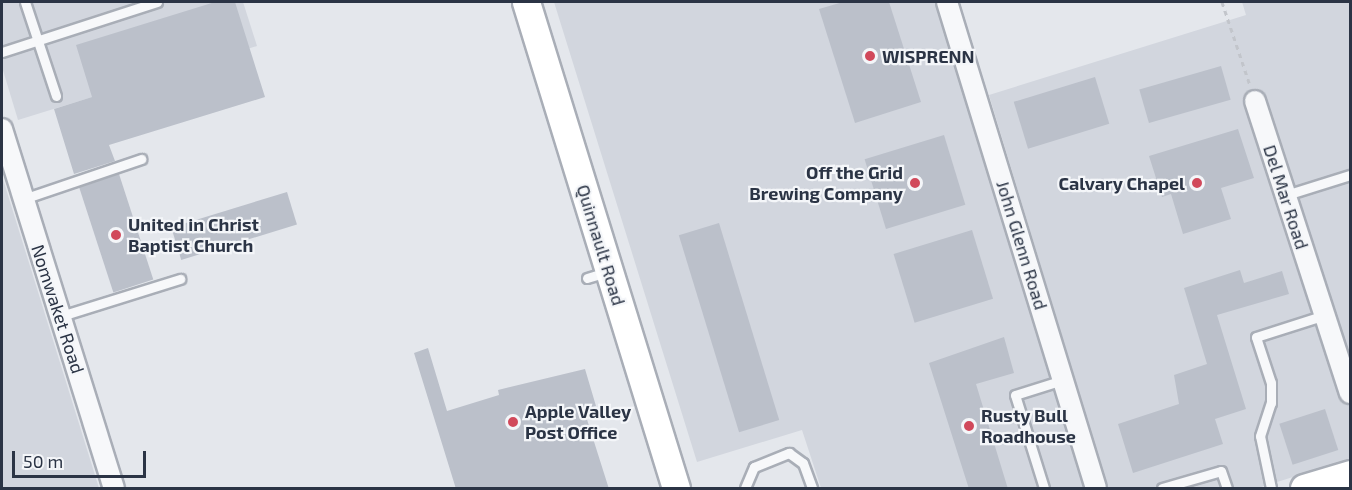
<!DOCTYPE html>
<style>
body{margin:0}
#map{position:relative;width:1352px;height:490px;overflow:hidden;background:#e4e7ec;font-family:"Exo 2",sans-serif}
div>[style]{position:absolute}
.built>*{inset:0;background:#d2d6de}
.building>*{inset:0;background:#bbc0ca;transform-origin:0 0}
.path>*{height:3px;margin-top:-1.5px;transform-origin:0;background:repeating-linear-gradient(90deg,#c2c5cb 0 4.5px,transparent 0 9px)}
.roads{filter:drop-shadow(2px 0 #a9aeb7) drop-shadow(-2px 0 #a9aeb7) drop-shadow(0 2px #a9aeb7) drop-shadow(0 -2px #a9aeb7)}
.lane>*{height:9px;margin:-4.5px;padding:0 4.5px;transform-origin:4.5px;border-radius:4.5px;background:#f7f8fa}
.street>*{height:20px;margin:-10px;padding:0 10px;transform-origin:10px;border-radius:10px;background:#f7f8fa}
.secondary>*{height:27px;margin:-13.5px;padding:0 13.5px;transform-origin:13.5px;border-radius:13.5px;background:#fff}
.dots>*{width:16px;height:16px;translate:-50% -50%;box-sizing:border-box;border:3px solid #f4f6f9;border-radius:50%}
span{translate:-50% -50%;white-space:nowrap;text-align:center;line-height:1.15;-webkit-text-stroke:4.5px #f4f6f9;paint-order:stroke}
.poi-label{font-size:18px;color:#2b3445;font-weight:700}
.left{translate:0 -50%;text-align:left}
.right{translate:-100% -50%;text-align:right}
.street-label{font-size:18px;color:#2b3445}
.frame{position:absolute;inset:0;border:3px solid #2b3445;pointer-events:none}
.scale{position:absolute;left:12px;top:451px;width:134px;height:27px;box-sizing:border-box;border:3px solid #2b3445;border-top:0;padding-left:8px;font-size:18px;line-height:21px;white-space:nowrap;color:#2b3445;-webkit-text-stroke:4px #f4f6f9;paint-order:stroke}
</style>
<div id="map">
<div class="built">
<div style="clip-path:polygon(2px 2px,243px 2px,257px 46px,18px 120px,2px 67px)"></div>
<div style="clip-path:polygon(554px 2px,938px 2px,1087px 488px,821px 488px,802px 430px,697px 462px)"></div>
<div style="clip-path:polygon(1242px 2px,1350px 2px,1350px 459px,1258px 488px,1108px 488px,989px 95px,1246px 15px)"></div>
<div style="clip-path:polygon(2px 176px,99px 488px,2px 488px)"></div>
</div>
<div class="building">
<div style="clip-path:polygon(215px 2px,235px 2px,265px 97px,109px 145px,115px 161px,74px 174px,54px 109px,92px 97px,76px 45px)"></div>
<div style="clip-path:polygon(843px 2px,889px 2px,921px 102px,855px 123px,819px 9px)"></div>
<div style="left:1221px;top:66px;width:35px;height:85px;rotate:74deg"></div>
<div style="left:1095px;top:77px;width:49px;height:85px;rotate:73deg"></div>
<div style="clip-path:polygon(1238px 129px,1254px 178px,1221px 188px,1231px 219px,1183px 234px,1171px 194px,1162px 197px,1149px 156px)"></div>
<div style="left:944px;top:135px;width:73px;height:83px;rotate:73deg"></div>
<div style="left:119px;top:174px;width:111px;height:42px;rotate:72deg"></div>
<div style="left:287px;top:192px;width:34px;height:121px;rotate:73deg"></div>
<div style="left:719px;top:223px;width:206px;height:42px;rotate:73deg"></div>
<div style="left:972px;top:230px;width:72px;height:82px;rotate:73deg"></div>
<div style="clip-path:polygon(1240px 270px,1244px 283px,1282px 271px,1289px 294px,1217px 315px,1246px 409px,1215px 419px,1223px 444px,1133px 473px,1118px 424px,1179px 404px,1174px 375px,1207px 364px,1184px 288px)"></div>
<div style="clip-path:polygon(1004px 337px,1014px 373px,976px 384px,1008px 489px,969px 489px,929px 363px)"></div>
<div style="clip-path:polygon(428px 348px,447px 411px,499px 395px,498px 390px,585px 369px,596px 406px,584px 410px,609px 489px,456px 489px,414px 353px)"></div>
<div style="left:1325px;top:409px;width:43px;height:48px;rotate:72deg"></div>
</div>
<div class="path">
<div style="left:1222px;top:2px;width:88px;rotate:71.4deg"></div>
</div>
<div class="roads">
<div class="lane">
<div style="left:25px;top:2px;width:99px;rotate:71.7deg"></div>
<div style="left:2px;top:52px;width:163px;rotate:-17.9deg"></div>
<div style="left:1286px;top:195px;width:67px;rotate:-17.4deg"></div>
<div style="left:23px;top:199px;width:125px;rotate:-18.7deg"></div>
<div style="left:587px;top:278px;width:21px;rotate:-17deg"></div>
<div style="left:61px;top:316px;width:125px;rotate:-17.3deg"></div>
<div style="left:745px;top:488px;width:23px;rotate:-67deg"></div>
<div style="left:754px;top:467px;width:38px;rotate:-22deg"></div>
<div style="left:789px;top:453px;width:17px;rotate:36deg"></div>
<div style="left:803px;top:463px;width:27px;rotate:70deg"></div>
<div style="left:1044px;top:488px;width:97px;rotate:-107.3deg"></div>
<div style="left:1015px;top:395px;width:50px;rotate:-17.4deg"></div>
<div style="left:1162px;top:488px;width:61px;rotate:-16.1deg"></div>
<div style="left:1221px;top:471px;width:18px;rotate:71deg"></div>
<div style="left:1271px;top:488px;width:53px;rotate:-101.9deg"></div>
<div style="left:1260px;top:436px;width:35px;rotate:-72deg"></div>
<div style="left:1271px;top:403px;width:20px;rotate:-90deg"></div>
<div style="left:1271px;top:383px;width:48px;rotate:-108.1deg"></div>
<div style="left:1256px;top:337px;width:72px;rotate:-17.7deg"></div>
</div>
<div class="street">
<div style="left:947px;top:2px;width:508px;rotate:72.96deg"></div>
<div style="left:1255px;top:101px;width:307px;rotate:72deg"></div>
<div style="left:2px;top:129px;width:376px;rotate:72.7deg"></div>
</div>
<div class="secondary">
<div style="left:526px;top:2px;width:509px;rotate:72.85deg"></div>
<div style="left:1304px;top:488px;width:48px;rotate:-16.9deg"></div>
</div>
</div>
<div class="dots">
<div style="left:870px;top:56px;background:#d1495b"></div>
<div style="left:915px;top:183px;background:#d1495b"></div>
<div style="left:1197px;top:183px;background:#d1495b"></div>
<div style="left:116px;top:235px;background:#d1495b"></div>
<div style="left:513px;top:422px;background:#d1495b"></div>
<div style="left:969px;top:426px;background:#d1495b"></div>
</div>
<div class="poi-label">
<span class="left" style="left:882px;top:56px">WISPRENN</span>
<span class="right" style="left:903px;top:183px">Off the Grid<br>Brewing Company</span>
<span class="right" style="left:1185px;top:183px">Calvary Chapel</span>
<span class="left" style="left:128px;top:235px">United in Christ<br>Baptist Church</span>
<span class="left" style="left:525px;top:422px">Apple Valley<br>Post Office</span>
<span class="left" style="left:981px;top:426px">Rusty Bull<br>Roadhouse</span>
</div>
<div class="street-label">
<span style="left:1286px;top:197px;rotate:72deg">Del Mar Road</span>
<span style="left:601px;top:245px;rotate:73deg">Quinnault Road</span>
<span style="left:1022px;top:245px;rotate:73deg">John Glenn Road</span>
<span style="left:58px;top:309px;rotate:72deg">Nomwaket Road</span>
</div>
<div class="frame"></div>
<div class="scale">50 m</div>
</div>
